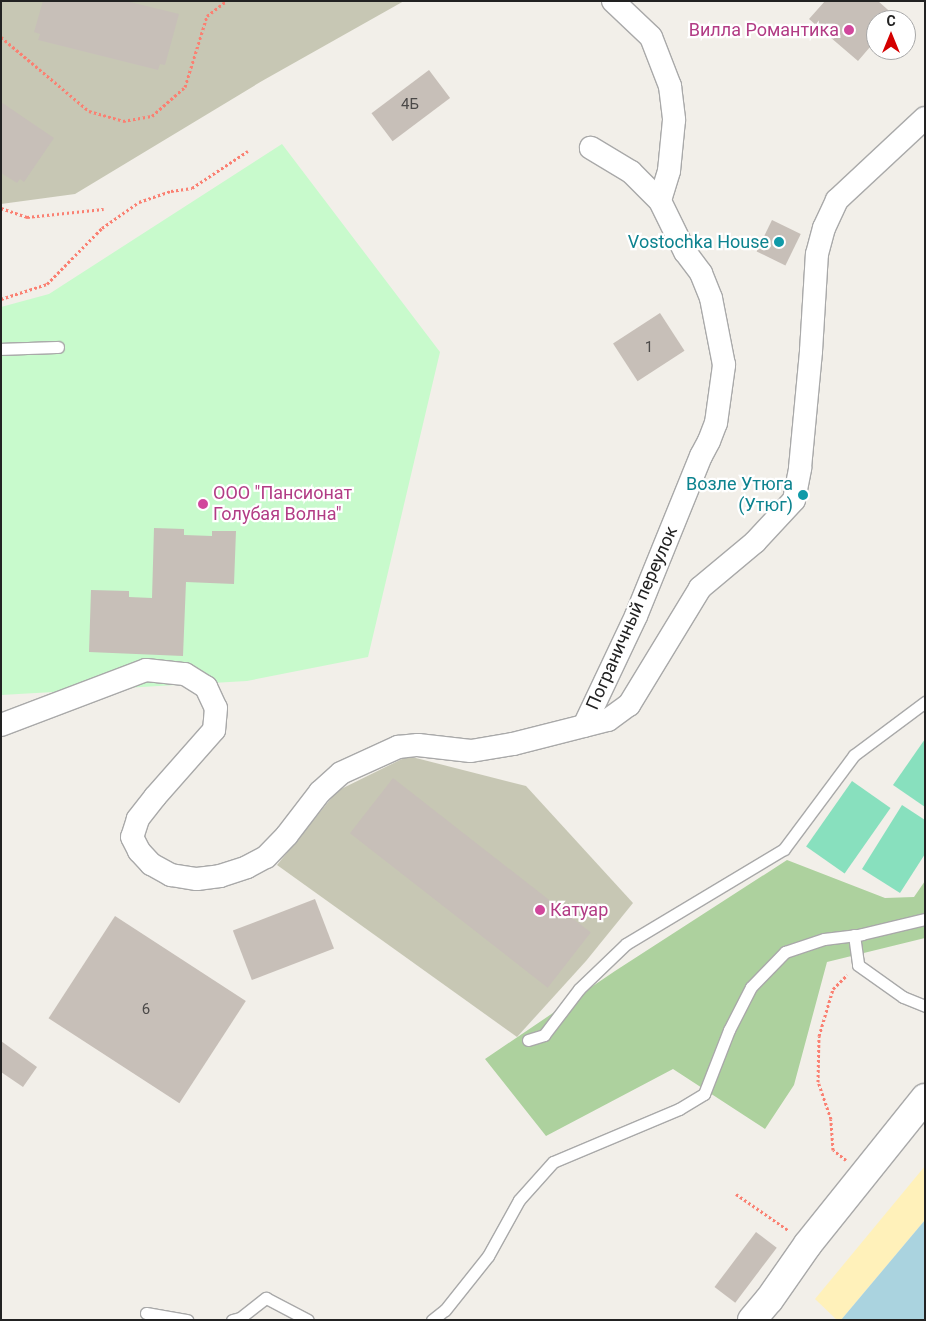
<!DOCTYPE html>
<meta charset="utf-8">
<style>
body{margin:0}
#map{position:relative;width:926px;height:1321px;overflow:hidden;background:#f2efe9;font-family:Roboto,sans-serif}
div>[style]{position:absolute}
.construction>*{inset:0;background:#c7c7b4}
.forest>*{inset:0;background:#add19e}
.sand>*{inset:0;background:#fff1ba}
.park>*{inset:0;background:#c8facc}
.pitch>*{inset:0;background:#88e0be;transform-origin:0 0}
.water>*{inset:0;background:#aad3df}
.building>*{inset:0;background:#c7bfb8;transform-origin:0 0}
.path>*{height:3px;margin-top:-1.5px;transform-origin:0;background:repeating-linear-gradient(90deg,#fa8072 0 2.5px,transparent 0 5px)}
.roads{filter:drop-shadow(1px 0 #a9a9a9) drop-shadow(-1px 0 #a9a9a9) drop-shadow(0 1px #a9a9a9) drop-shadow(0 -1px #a9a9a9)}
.service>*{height:11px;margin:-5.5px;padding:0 5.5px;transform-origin:5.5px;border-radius:5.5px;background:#fff}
.minor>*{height:22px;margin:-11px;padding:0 11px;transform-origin:11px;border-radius:11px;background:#fff}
.tertiary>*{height:28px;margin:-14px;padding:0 14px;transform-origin:14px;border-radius:14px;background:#fff}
.dots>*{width:14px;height:14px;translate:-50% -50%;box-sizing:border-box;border:2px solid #fff;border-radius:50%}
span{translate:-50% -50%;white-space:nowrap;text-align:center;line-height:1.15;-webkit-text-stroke:4.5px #fff;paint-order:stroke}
.number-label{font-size:15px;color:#4b4948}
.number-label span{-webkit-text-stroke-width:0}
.hotel-label{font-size:18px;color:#b23c85}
.right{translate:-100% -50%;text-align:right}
.left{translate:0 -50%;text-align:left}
.culture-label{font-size:18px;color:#0d838f}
.street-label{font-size:18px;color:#222}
.frame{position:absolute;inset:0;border:2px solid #222;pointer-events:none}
.north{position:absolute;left:866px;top:10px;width:50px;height:50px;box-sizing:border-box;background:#fff;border:1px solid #a7a7a7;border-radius:50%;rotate:0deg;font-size:14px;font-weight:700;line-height:20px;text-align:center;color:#222}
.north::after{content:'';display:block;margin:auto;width:18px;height:22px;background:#d40000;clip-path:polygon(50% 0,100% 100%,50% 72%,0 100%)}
</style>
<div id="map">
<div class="construction">
<div style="clip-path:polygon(1px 1px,404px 1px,262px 81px,75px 194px,1px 204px)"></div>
<div style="clip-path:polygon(408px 756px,526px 786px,633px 903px,586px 961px,517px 1037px,277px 865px,337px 791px)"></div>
</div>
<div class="forest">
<div style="clip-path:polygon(787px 860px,885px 898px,914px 897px,925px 881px,925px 938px,827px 962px,794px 1085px,765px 1129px,673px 1069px,546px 1136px,485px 1059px,615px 971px)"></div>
</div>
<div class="sand">
<div style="clip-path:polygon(925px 1166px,925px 1220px,841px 1320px,837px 1320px,815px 1299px)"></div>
</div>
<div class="park">
<div style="clip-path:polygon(282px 144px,440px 352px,368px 657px,247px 681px,1px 695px,1px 307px,49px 294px)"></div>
</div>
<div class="pitch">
<div style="clip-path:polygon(925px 739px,925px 807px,893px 785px)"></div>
<div style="left:852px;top:781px;width:47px;height:80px;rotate:35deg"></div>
<div style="clip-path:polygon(902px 805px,925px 820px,925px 854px,900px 893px,862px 869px)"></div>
</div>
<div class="water">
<div style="clip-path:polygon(925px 1220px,925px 1320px,841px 1320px)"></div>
</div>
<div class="building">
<div style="clip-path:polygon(43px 1px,126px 1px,179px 14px,165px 65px,160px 64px,158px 70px,38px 40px,40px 34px,34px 32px)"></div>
<div style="clip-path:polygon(825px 1px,878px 1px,896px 17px,894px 20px,876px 20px,876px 40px,858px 61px,809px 19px)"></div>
<div style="left:429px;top:70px;width:35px;height:72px;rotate:53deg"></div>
<div style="clip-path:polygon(1px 102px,54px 138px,24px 182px,20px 179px,17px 183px,1px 173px)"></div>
<div style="left:772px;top:220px;width:32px;height:35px;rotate:26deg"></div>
<div style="left:660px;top:313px;width:45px;height:56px;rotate:57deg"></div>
<div style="clip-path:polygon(154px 528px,184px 529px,184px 535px,212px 536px,212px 531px,236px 531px,234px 584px,186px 582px,183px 656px,89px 652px,91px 590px,129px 591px,129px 597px,152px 598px)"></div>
<div style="left:393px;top:778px;width:251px;height:70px;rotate:38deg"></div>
<div style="left:315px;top:899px;width:53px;height:88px;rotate:69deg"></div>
<div style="left:115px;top:916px;width:156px;height:122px;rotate:33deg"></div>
<div style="clip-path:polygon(1px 1041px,37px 1067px,23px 1087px,1px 1072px)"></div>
<div style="left:756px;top:1232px;width:26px;height:69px;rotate:37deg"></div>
</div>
<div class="path">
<div style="left:1px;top:37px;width:115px;rotate:40.1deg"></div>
<div style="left:89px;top:111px;width:35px;rotate:16deg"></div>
<div style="left:123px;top:121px;width:29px;rotate:-10deg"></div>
<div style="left:152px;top:116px;width:44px;rotate:-41.3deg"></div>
<div style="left:185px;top:87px;width:74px;rotate:-72.8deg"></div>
<div style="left:207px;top:16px;width:24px;rotate:-38deg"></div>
<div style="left:1px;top:208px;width:28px;rotate:19deg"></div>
<div style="left:27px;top:217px;width:77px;rotate:-5.9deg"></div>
<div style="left:1px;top:299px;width:48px;rotate:-18.1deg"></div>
<div style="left:47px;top:284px;width:78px;rotate:-45.5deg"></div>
<div style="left:102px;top:228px;width:45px;rotate:-35.1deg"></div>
<div style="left:139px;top:202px;width:34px;rotate:-19deg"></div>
<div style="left:171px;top:191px;width:21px;rotate:-8deg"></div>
<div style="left:192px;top:188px;width:67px;rotate:-33.5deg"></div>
<div style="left:846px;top:1160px;width:16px;rotate:-142deg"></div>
<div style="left:833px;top:1150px;width:31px;rotate:-94deg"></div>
<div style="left:831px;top:1119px;width:39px;rotate:-109deg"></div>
<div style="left:818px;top:1082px;width:46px;rotate:-88.8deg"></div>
<div style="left:819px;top:1036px;width:49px;rotate:-73.4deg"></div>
<div style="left:833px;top:989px;width:20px;rotate:-45deg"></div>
<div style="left:736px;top:1194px;width:63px;rotate:34.7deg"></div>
</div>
<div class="roads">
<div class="service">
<div style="left:1px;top:349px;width:57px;rotate:-2deg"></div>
<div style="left:854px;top:935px;width:30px;rotate:82deg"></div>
<div style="left:858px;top:965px;width:55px;rotate:35.4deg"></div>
<div style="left:903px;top:997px;width:24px;rotate:22deg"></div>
<div style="left:528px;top:1040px;width:17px;rotate:-17deg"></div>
<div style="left:544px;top:1035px;width:58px;rotate:-52.7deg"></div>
<div style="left:579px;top:989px;width:65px;rotate:-43.8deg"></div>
<div style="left:626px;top:944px;width:184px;rotate:-31deg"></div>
<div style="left:784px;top:849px;width:117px;rotate:-53.3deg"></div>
<div style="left:854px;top:755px;width:89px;rotate:-36.7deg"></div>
<div style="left:146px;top:1313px;width:42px;rotate:9.7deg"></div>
<div style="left:232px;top:1320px;width:8px;rotate:-14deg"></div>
<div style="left:240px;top:1318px;width:33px;rotate:-38deg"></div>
<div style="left:266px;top:1298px;width:47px;rotate:27.6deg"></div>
<div style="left:432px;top:1320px;width:16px;rotate:-38deg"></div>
<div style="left:445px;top:1310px;width:69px;rotate:-51.5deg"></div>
<div style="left:488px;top:1256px;width:64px;rotate:-61deg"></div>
<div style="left:519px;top:1200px;width:51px;rotate:-48.2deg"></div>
<div style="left:553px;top:1162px;width:137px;rotate:-22.8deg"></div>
<div style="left:679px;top:1109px;width:29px;rotate:-31deg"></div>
<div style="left:704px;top:1094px;width:69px;rotate:-68.7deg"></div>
<div style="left:729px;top:1030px;width:48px;rotate:-62.9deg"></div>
<div style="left:751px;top:987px;width:49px;rotate:-45.8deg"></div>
<div style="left:785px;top:952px;width:41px;rotate:-18.4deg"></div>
<div style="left:824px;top:939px;width:38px;rotate:-7deg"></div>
<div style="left:862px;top:934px;width:65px;rotate:-13.4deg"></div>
</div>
<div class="minor">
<div style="left:613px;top:1px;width:52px;rotate:43.5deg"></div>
<div style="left:651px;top:37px;width:53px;rotate:68.8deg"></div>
<div style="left:670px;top:86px;width:34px;rotate:83deg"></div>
<div style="left:674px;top:120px;width:51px;rotate:95.6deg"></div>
<div style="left:669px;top:171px;width:31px;rotate:107deg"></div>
<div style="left:1px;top:725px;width:155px;rotate:-20.8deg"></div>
<div style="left:146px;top:670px;width:39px;rotate:6deg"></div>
<div style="left:185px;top:674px;width:25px;rotate:32deg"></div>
<div style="left:206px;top:687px;width:23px;rotate:65deg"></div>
<div style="left:216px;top:708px;width:22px;rotate:95deg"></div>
<div style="left:214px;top:730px;width:89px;rotate:131.4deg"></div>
<div style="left:155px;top:797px;width:28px;rotate:128deg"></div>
<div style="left:138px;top:819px;width:19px;rotate:108deg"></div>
<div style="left:132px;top:837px;width:16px;rotate:63deg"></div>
<div style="left:139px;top:851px;width:18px;rotate:47deg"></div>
<div style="left:151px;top:864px;width:23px;rotate:29deg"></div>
<div style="left:171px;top:875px;width:26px;rotate:9deg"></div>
<div style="left:197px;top:879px;width:23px;rotate:-7deg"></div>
<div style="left:220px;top:876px;width:28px;rotate:-18deg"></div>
<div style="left:247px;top:867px;width:21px;rotate:-28deg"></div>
<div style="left:266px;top:857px;width:30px;rotate:-46deg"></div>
<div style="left:287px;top:835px;width:54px;rotate:-52.5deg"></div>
<div style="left:320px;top:792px;width:28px;rotate:-42deg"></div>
<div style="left:341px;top:773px;width:63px;rotate:-24.5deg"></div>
<div style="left:398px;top:747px;width:20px;rotate:-6deg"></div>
<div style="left:418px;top:745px;width:53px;rotate:6.5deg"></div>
<div style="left:471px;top:751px;width:43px;rotate:-9.5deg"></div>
<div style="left:513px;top:744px;width:98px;rotate:-14.2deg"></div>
<div style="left:608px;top:720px;width:26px;rotate:-36deg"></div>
<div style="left:629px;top:705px;width:137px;rotate:-58.7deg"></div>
<div style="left:700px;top:588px;width:72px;rotate:-39.9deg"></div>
<div style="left:755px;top:542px;width:57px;rotate:-47.1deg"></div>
<div style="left:794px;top:500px;width:33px;rotate:-79deg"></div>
<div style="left:800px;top:468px;width:118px;rotate:-84.6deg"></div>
<div style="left:811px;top:351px;width:97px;rotate:-86.5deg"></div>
<div style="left:817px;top:254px;width:27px;rotate:-75deg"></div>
<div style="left:824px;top:228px;width:31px;rotate:-65deg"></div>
<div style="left:837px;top:200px;width:120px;rotate:-43deg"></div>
<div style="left:584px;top:726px;width:122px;rotate:-64.7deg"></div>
<div style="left:636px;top:616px;width:173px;rotate:-67.9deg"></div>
<div style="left:701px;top:456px;width:17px;rotate:-62deg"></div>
<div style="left:709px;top:441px;width:19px;rotate:-69deg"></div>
<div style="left:716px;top:423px;width:59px;rotate:-82.1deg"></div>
<div style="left:724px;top:365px;width:68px;rotate:-101deg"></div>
<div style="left:711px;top:298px;width:27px;rotate:-112deg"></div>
<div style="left:701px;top:273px;width:26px;rotate:-127deg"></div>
<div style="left:685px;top:252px;width:57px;rotate:-116.1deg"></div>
<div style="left:660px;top:201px;width:41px;rotate:-135deg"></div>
<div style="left:631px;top:172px;width:47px;rotate:-149deg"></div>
</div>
<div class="tertiary">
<div style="left:752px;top:1320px;width:26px;rotate:-50deg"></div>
<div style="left:769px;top:1300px;width:68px;rotate:-55.1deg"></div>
<div style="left:808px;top:1244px;width:187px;rotate:-51.3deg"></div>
</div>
</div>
<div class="dots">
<div style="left:849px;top:30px;background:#d1479c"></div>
<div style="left:779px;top:242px;background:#0f9aa8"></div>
<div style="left:803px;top:495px;background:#0f9aa8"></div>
<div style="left:203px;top:504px;background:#d1479c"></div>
<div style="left:540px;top:910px;background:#d1479c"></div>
</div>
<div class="number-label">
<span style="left:410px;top:105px">4Б</span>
<span style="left:649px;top:348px">1</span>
<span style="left:146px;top:1010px">6</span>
</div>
<div class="hotel-label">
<span class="right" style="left:839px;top:30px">Вилла Романтика</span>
<span class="left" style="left:213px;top:504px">ООО "Пансионат<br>Голубая Волна"</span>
<span class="left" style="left:550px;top:910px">Катуар</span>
</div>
<div class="culture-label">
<span class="right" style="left:769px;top:242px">Vostochka House</span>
<span class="right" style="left:793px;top:495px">Возле Утюга<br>(Утюг)</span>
</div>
<div class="street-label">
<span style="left:632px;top:618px;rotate:-66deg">Пограничный переулок</span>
</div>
<div class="frame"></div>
<div class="north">С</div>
</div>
